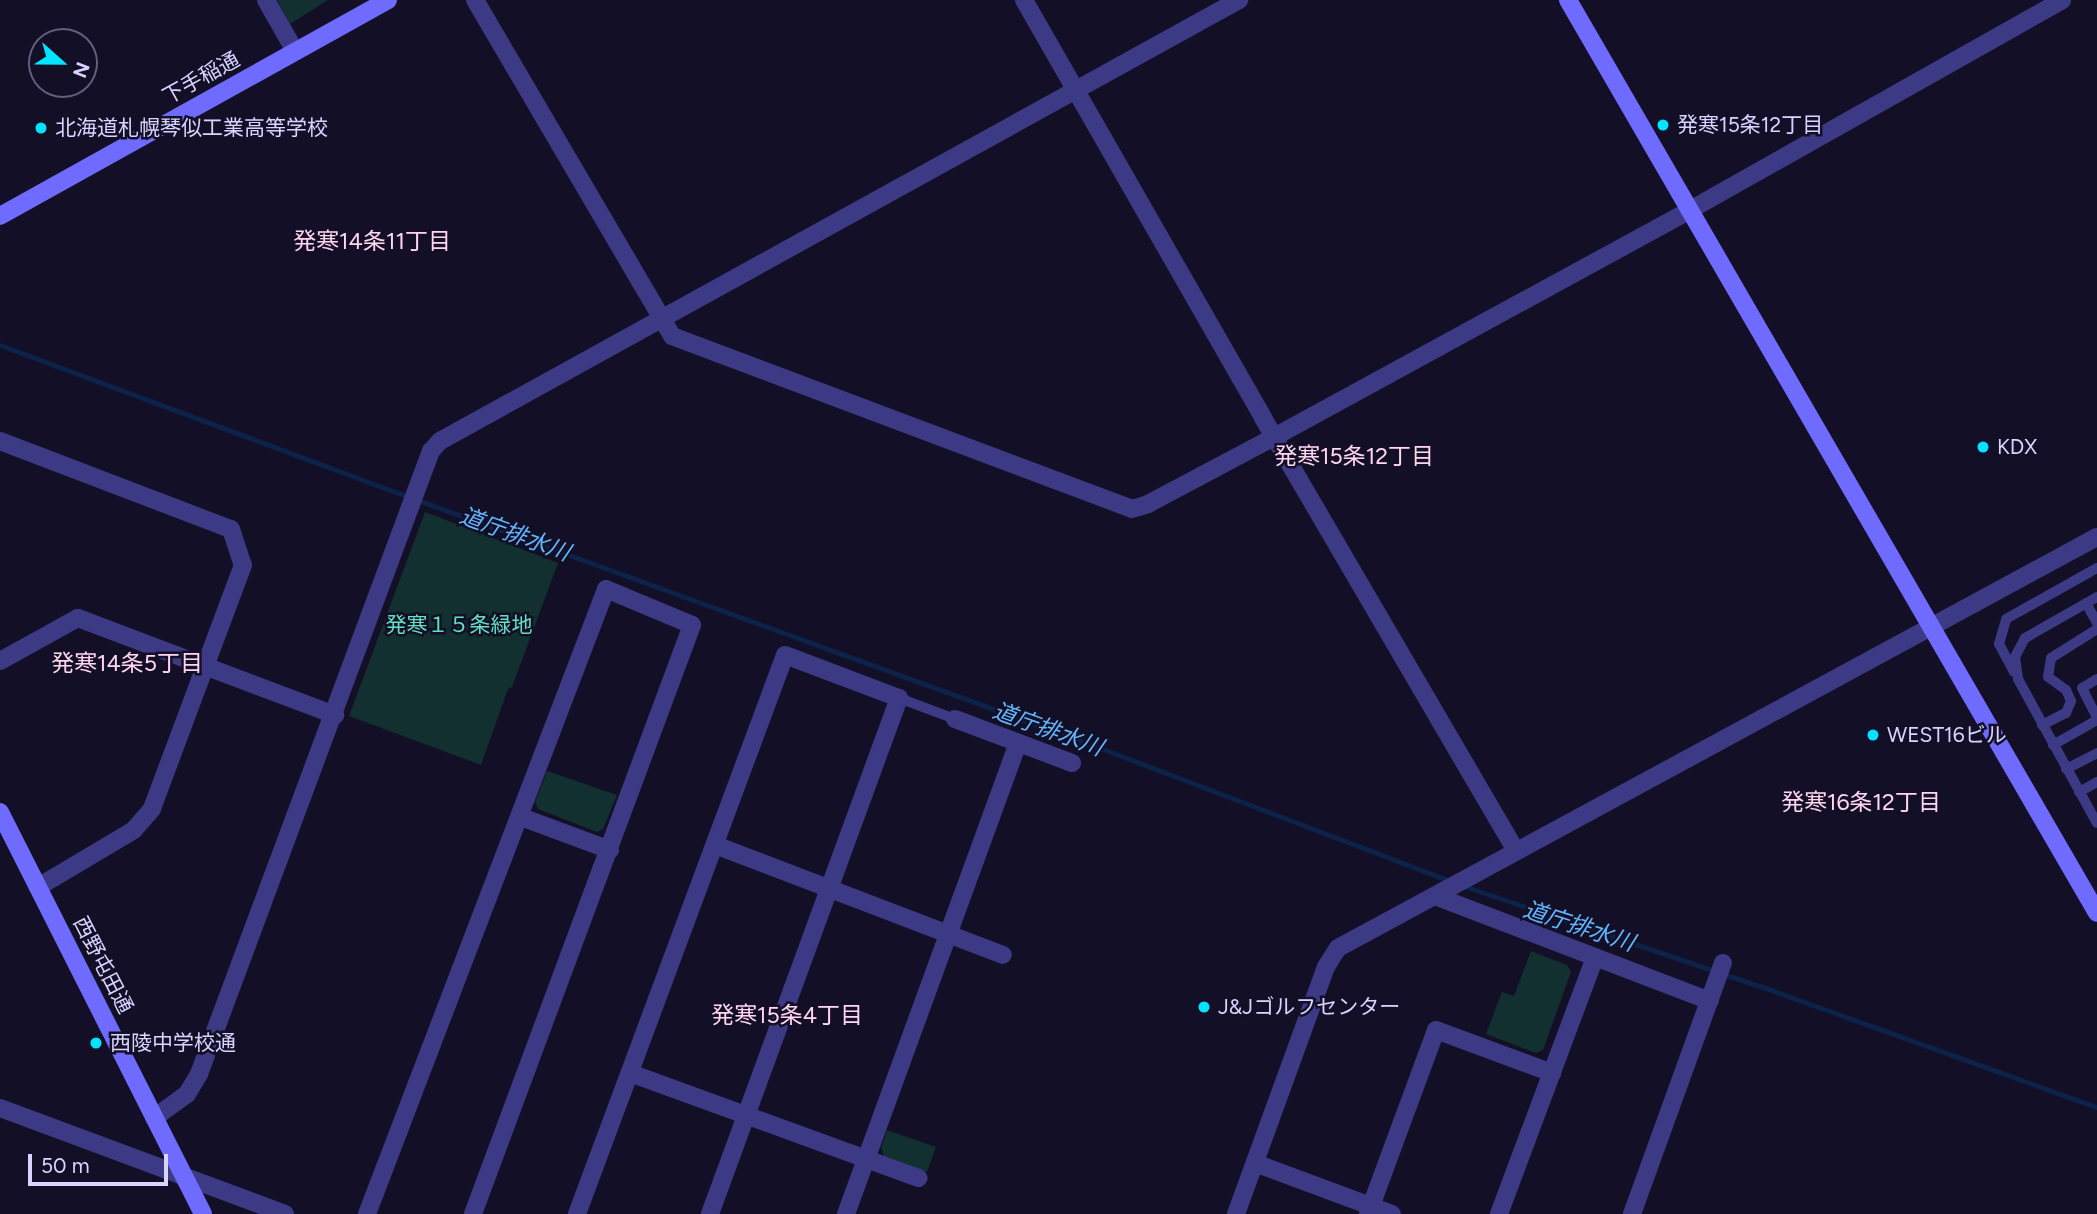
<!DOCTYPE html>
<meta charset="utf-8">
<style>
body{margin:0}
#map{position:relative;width:2097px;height:1214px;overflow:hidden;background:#130f26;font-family:Figtree,"Noto Sans JP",sans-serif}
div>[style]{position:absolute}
.green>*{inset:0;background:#12302f}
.stream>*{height:5px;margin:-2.5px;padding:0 2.5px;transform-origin:2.5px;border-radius:2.5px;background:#0c2248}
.lane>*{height:10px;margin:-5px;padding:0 5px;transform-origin:5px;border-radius:5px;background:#3d3a85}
.street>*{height:18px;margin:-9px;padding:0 9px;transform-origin:9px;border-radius:9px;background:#3d3a85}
.secondary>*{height:18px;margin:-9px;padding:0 9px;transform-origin:9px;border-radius:9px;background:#6f6bff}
.dots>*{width:19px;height:19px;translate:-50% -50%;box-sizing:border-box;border:4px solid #130f26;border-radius:50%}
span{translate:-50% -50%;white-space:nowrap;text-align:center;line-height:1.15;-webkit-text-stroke:5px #130f26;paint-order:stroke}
.street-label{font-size:21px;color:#d9d4ff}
.poi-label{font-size:21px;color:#d9d4ff}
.left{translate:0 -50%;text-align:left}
.park-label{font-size:21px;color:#5fe0c0}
.neighbourhood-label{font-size:23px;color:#ffd6f0}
.water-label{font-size:23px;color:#62b6ff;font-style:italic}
.north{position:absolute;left:28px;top:28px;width:70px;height:70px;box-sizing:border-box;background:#130f26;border:2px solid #625e7d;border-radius:50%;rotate:111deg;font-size:19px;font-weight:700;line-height:28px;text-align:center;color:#d9d4ff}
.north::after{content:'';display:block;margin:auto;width:24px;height:32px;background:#00e5ff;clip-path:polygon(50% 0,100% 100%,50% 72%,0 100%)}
.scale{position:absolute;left:28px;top:1154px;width:140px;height:32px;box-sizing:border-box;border:4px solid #d9d4ff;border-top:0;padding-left:9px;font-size:21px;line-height:24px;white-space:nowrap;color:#d9d4ff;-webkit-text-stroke:5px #130f26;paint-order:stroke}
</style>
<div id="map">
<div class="green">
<div style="clip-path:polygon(277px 0,328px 0,290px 24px)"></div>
<div style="clip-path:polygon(425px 512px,558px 563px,512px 687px,508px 689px,481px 765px,349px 716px)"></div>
<div style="clip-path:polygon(547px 771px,617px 795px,603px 829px,597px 832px,538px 809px,535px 802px)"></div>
<div style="clip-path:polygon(1531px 951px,1567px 965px,1571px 972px,1543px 1050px,1536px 1053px,1486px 1034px,1502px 992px,1514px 996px)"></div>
<div style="clip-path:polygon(887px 1130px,936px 1147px,927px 1172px,884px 1156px,881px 1148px)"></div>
</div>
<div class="stream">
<div style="left:0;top:345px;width:401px;rotate:20.4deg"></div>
<div style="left:376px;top:485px;width:756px;rotate:19.94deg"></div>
<div style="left:1087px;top:743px;width:389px;rotate:20.8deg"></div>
<div style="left:1464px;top:886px;width:312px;rotate:18.7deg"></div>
<div style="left:1760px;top:986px;width:358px;rotate:19.8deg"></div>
</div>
<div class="lane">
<div style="left:2097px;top:597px;width:83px;rotate:150.3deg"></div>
<div style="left:2025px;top:638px;width:21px;rotate:118deg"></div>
<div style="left:2015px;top:657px;width:22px;rotate:82deg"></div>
<div style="left:2018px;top:679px;width:164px;rotate:61.3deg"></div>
<div style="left:2086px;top:603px;width:23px;rotate:61deg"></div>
<div style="left:2014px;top:672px;width:32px;rotate:-118deg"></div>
<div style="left:1999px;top:644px;width:26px;rotate:-74deg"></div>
<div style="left:2006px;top:619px;width:104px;rotate:-29.3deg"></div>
<div style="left:2097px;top:679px;width:17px;rotate:149deg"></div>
<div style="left:2082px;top:688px;width:34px;rotate:63deg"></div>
<div style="left:899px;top:698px;width:60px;rotate:20.6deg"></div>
<div style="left:2042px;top:725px;width:27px;rotate:-27deg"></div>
<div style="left:2066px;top:713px;width:13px;rotate:-67deg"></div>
<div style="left:2071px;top:701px;width:12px;rotate:-114deg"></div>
<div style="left:2066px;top:690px;width:22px;rotate:-144deg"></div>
<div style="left:2048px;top:677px;width:19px;rotate:-81deg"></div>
<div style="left:2051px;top:658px;width:54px;rotate:-32.2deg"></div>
<div style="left:2053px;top:745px;width:51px;rotate:-29.6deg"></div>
<div style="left:2066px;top:769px;width:35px;rotate:-27deg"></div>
<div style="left:2079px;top:792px;width:21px;rotate:-29deg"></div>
</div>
<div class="street">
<div style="left:266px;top:0;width:59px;rotate:60.4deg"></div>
<div style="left:475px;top:0;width:389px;rotate:59.6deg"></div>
<div style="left:672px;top:336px;width:491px;rotate:20.6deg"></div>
<div style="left:1132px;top:509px;width:17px;rotate:-17deg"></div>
<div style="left:1148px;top:504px;width:143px;rotate:-28deg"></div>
<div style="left:1274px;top:437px;width:474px;rotate:-28.6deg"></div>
<div style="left:1690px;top:210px;width:427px;rotate:-29.4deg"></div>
<div style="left:1024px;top:0;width:482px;rotate:60.2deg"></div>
<div style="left:1263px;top:418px;width:501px;rotate:59.7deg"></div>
<div style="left:0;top:441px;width:247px;rotate:20.9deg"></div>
<div style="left:231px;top:529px;width:38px;rotate:72deg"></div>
<div style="left:243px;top:565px;width:260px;rotate:110.5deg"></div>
<div style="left:152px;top:809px;width:28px;rotate:131deg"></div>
<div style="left:134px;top:830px;width:112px;rotate:149.3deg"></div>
<div style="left:0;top:661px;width:89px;rotate:-28.9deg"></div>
<div style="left:78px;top:618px;width:275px;rotate:20.7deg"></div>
<div style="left:955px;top:719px;width:125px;rotate:20.6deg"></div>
<div style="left:521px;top:817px;width:95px;rotate:20.3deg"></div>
<div style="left:715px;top:845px;width:308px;rotate:20.9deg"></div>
<div style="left:1435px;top:896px;width:294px;rotate:20.9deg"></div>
<div style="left:630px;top:1073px;width:307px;rotate:20deg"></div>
<div style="left:0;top:1108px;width:304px;rotate:20.4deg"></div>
<div style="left:154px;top:1118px;width:41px;rotate:-36deg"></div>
<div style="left:187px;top:1094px;width:23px;rotate:-59deg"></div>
<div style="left:199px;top:1074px;width:665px;rotate:-69.58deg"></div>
<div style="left:431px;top:451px;width:13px;rotate:-48deg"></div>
<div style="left:440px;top:441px;width:913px;rotate:-28.9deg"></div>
<div style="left:1255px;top:1163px;width:146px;rotate:20.4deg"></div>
<div style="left:367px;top:1214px;width:669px;rotate:-69.07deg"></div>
<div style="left:606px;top:589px;width:93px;rotate:22.7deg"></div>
<div style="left:692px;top:625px;width:628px;rotate:110.4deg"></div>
<div style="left:577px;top:1214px;width:596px;rotate:-69.59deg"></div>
<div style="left:785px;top:655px;width:122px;rotate:20.7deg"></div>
<div style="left:899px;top:698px;width:550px;rotate:110.12deg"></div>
<div style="left:846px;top:1214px;width:501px;rotate:-69.94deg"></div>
<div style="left:1236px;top:1214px;width:263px;rotate:-70deg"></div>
<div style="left:1326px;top:967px;width:22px;rotate:-58deg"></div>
<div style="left:1338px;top:948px;width:863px;rotate:-28.44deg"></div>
<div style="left:1368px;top:1214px;width:196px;rotate:-69.7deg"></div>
<div style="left:1436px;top:1030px;width:124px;rotate:20.3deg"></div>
<div style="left:1499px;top:1214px;width:274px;rotate:-69.5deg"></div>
<div style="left:1632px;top:1214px;width:267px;rotate:-70.1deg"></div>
</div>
<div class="secondary">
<div style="left:1568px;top:0;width:1055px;rotate:59.91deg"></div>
<div style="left:0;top:216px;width:444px;rotate:-29.1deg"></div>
<div style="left:0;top:812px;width:450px;rotate:63.2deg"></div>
</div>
<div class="dots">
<div style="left:1663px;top:125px;background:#00e5ff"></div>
<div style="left:41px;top:128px;background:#00e5ff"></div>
<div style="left:1983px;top:447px;background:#00e5ff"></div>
<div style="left:1873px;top:735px;background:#00e5ff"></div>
<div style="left:1204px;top:1007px;background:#00e5ff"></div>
<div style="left:96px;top:1043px;background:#00e5ff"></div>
</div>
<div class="street-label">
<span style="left:201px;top:78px;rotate:-29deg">下手稲通</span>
<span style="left:103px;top:965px;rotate:63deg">西野屯田通</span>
</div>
<div class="poi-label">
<span class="left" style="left:1677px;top:125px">発寒15条12丁目</span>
<span class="left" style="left:55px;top:128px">北海道札幌琴似工業高等学校</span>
<span class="left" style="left:1997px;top:447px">KDX</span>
<span class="left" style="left:1887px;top:735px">WEST16ビル</span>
<span class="left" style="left:1218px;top:1007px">J&amp;Jゴルフセンター</span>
<span class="left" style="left:110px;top:1043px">西陵中学校通</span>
</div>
<div class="park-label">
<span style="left:459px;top:625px">発寒１５条緑地</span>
</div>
<div class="neighbourhood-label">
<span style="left:372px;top:241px">発寒14条11丁目</span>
<span style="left:1354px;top:456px">発寒15条12丁目</span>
<span style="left:127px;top:663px">発寒14条5丁目</span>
<span style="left:1861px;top:802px">発寒16条12丁目</span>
<span style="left:787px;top:1015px">発寒15条4丁目</span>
</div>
<div class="water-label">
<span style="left:515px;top:534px;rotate:20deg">道庁排水川</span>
<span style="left:1048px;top:729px;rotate:20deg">道庁排水川</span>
<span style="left:1579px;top:926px;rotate:18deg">道庁排水川</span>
</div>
<div class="north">N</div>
<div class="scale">50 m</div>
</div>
